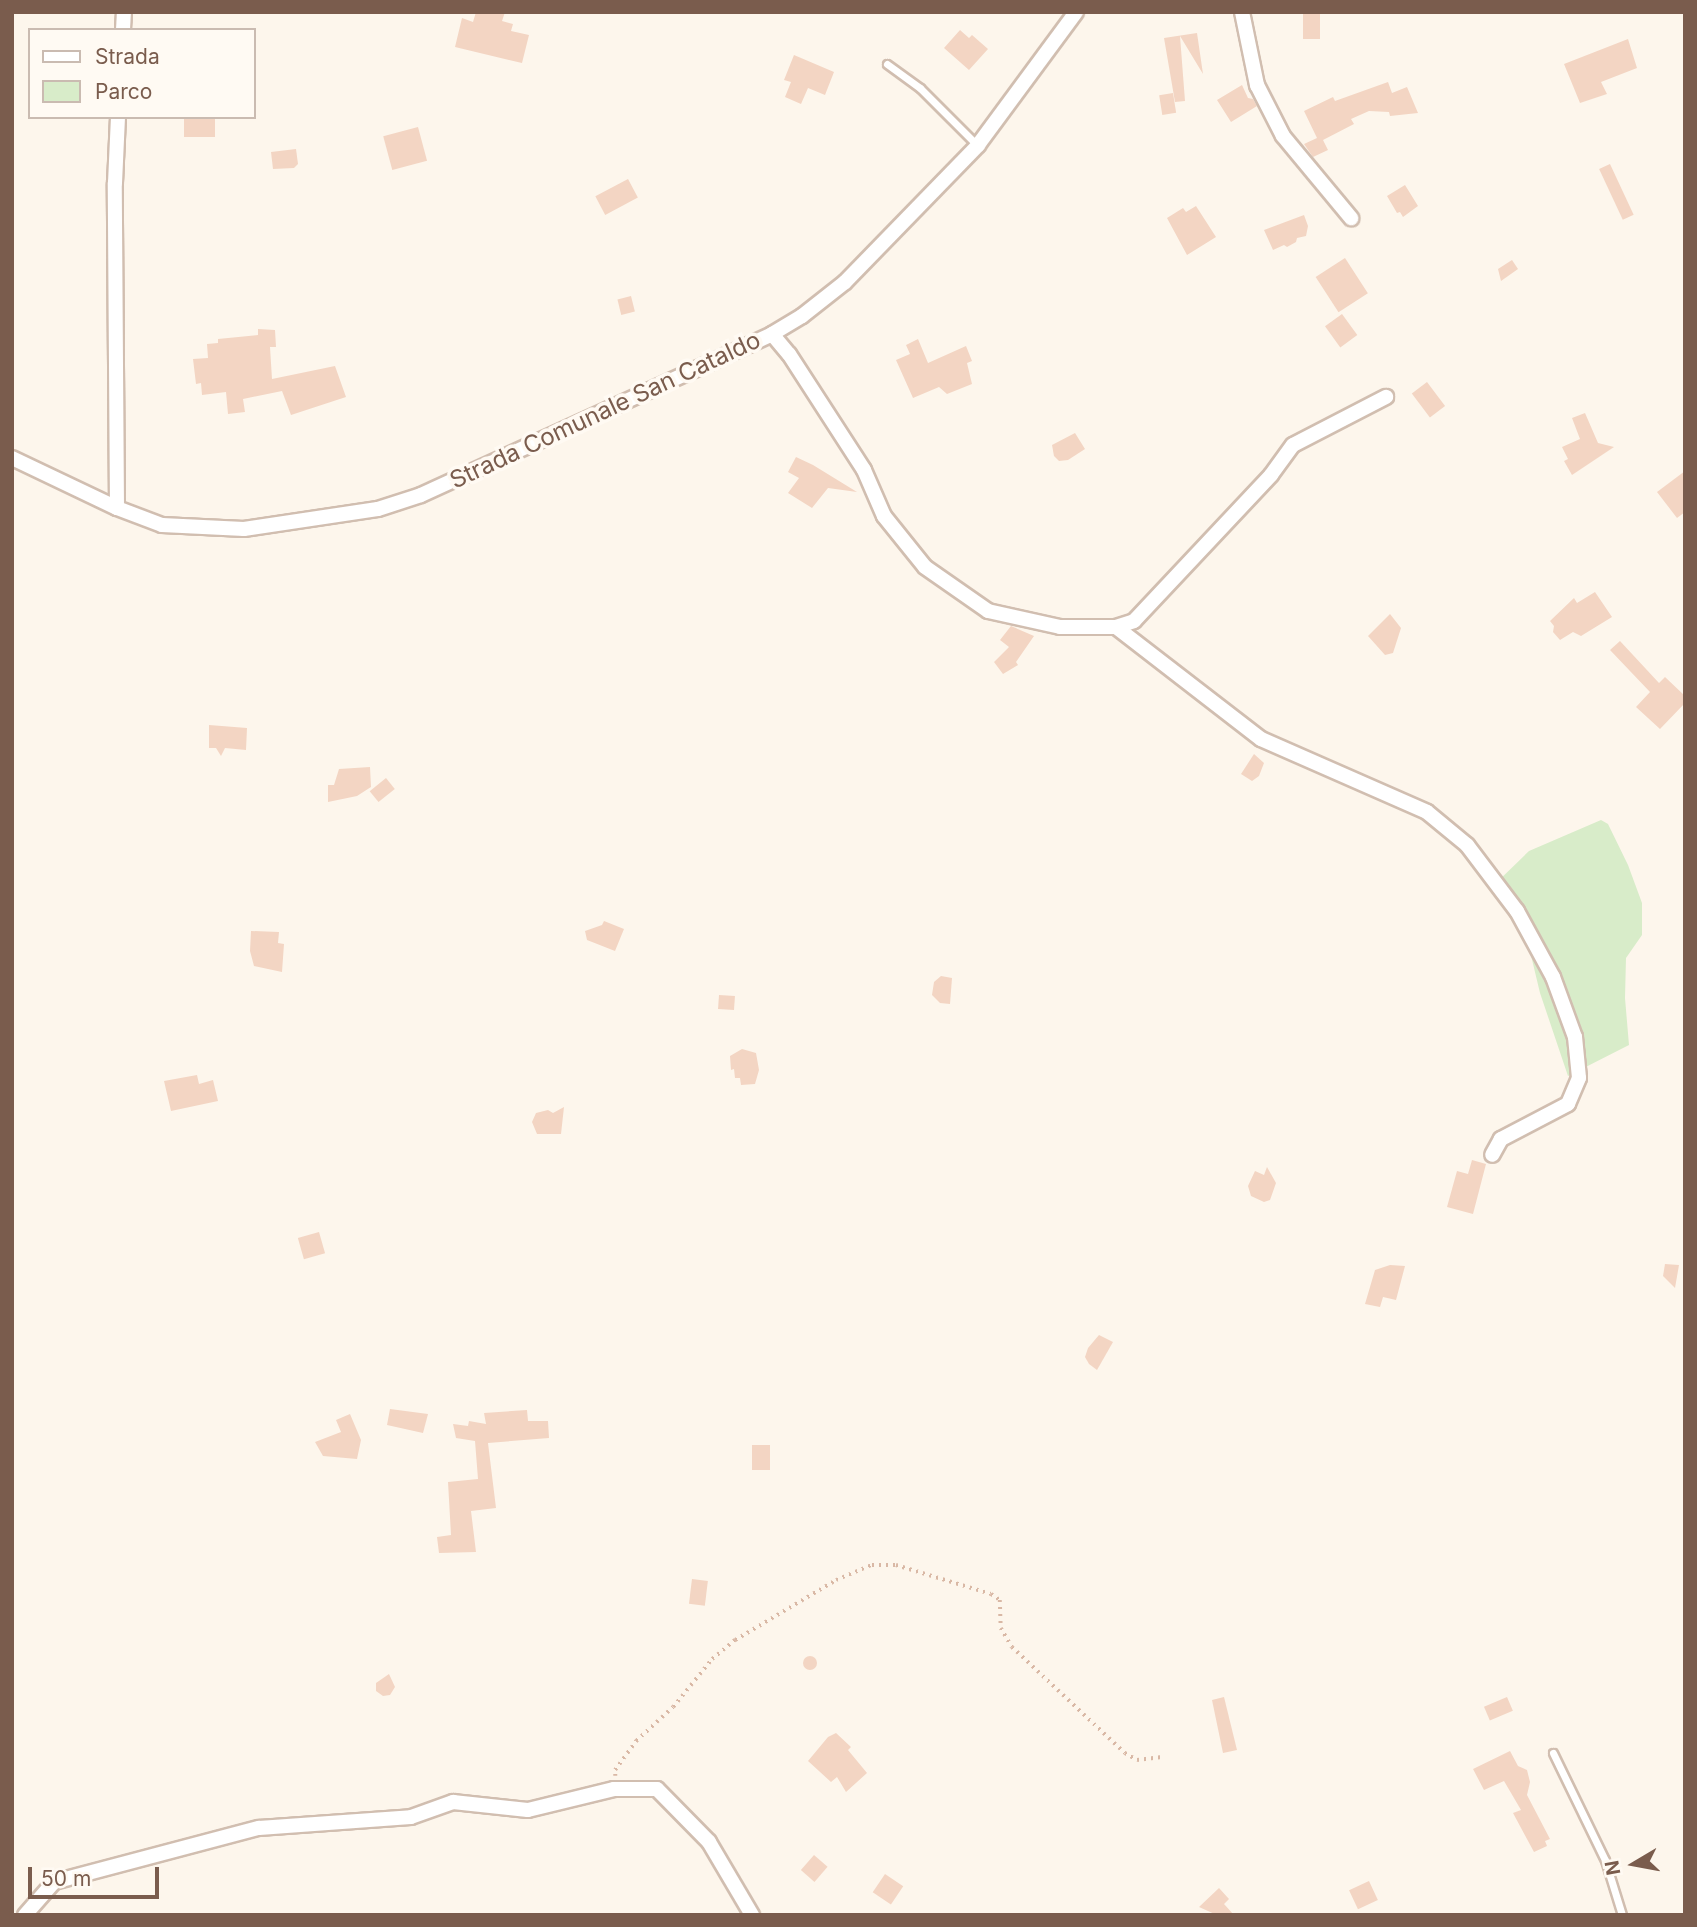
<!DOCTYPE html>
<style>
body{margin:0}
#map{position:relative;width:1697px;height:1927px;overflow:hidden;background:#fdf6ec;font-family:Inter,sans-serif}
div>[style]{position:absolute}
.green>*{inset:0;background:#d8ecc9}
.building>*{inset:0;background:#f3d5c3;transform-origin:0 0}
.round{border-radius:50%}
.path>*{height:3.5px;margin-top:-1.75px;transform-origin:0;background:repeating-linear-gradient(90deg,#d9b8a5 0 2px,transparent 0 7px)}
.roads{filter:drop-shadow(2px 0 #d1beb0) drop-shadow(-2px 0 #d1beb0) drop-shadow(0 2px #d1beb0) drop-shadow(0 -2px #d1beb0)}
.lane>*{height:7px;margin:-3.5px;padding:0 3.5px;transform-origin:3.5px;border-radius:3.5px;background:#fff}
.street>*{height:14px;margin:-7px;padding:0 7px;transform-origin:7px;border-radius:7px;background:#fff}
span{translate:-50% -50%;white-space:nowrap;text-align:center;line-height:1.15;-webkit-text-stroke:7px #fffaf3;paint-order:stroke}
.street-label{font-size:24px;color:#7a5c4d}
.frame{position:absolute;inset:0;border:14px solid #7a5c4d;pointer-events:none}
.legend{position:absolute;left:28px;top:28px;width:228px;height:91px;box-sizing:border-box;background:#fffaf3;border:2px solid #cabbb1;margin:0;padding:9px 12px;list-style:none;font-size:21px;color:#7a5c4d}
.legend li{display:flex;align-items:center;gap:14px;height:35px}
.legend b{width:35px;border:2px solid #cabbb1}
.north{position:absolute;left:1599px;top:1829px;width:70px;height:70px;-webkit-text-stroke:5px #fffaf3;paint-order:stroke;rotate:260deg;font-size:19px;font-weight:700;line-height:28px;text-align:center;color:#7a5c4d}
.north::after{content:'';display:block;margin:auto;width:24px;height:32px;background:#7a5c4d;clip-path:polygon(50% 0,100% 100%,50% 72%,0 100%)}
.scale{position:absolute;left:28px;top:1867px;width:131px;height:32px;box-sizing:border-box;border:4px solid #7a5c4d;border-top:0;padding-left:9px;font-size:21px;line-height:24px;white-space:nowrap;color:#7a5c4d;-webkit-text-stroke:5px #fffaf3;paint-order:stroke}
</style>
<div id="map">
<div class="green">
<div style="clip-path:polygon(1601px 820px,1608px 824px,1628px 865px,1642px 903px,1642px 935px,1626px 958px,1625px 998px,1629px 1045px,1568px 1076px,1540px 993px,1529px 947px,1493px 886px,1529px 851px)"></div>
</div>
<div class="building">
<div style="clip-path:polygon(476px 12px,505px 12px,502px 21px,513px 24px,511px 31px,529px 35px,522px 63px,455px 47px,462px 18px,473px 22px)"></div>
<div style="left:1303px;top:12px;width:17px;height:27px"></div>
<div style="clip-path:polygon(960px 30px,969px 38px,972px 35px,988px 49px,969px 70px,944px 48px)"></div>
<div style="clip-path:polygon(1197px 33px,1203px 74px,1180px 36px,1185px 101px,1175px 102px,1164px 38px)"></div>
<div style="clip-path:polygon(1628px 39px,1637px 68px,1601px 82px,1607px 94px,1580px 103px,1564px 64px)"></div>
<div style="clip-path:polygon(794px 55px,834px 72px,825px 95px,808px 88px,801px 104px,785px 97px,791px 82px,784px 80px)"></div>
<div style="clip-path:polygon(1388px 82px,1392px 93px,1407px 87px,1418px 113px,1390px 116px,1389px 112px,1369px 111px,1351px 119px,1354px 124px,1323px 140px,1328px 150px,1313px 157px,1304px 144px,1317px 138px,1304px 111px,1333px 97px,1335px 101px)"></div>
<div style="clip-path:polygon(1242px 85px,1248px 98px,1253px 99px,1257px 106px,1231px 122px,1217px 100px)"></div>
<div style="left:1173px;top:93px;width:20px;height:14px;rotate:81deg"></div>
<div style="left:184px;top:117px;width:31px;height:20px"></div>
<div style="left:418px;top:127px;width:35px;height:36px;rotate:75deg"></div>
<div style="clip-path:polygon(296px 149px,298px 164px,294px 168px,273px 169px,271px 152px)"></div>
<div style="left:1610px;top:164px;width:56px;height:12px;rotate:65deg"></div>
<div style="left:628px;top:179px;width:21px;height:37px;rotate:62deg"></div>
<div style="clip-path:polygon(1405px 185px,1418px 206px,1403px 217px,1400px 212px,1397px 213px,1387px 196px)"></div>
<div style="clip-path:polygon(1196px 206px,1216px 237px,1187px 255px,1167px 218px,1183px 208px,1186px 212px)"></div>
<div style="clip-path:polygon(1304px 215px,1308px 226px,1306px 236px,1297px 238px,1296px 242px,1287px 247px,1284px 245px,1273px 250px,1264px 230px)"></div>
<div style="left:1345px;top:258px;width:42px;height:35px;rotate:57deg"></div>
<div style="clip-path:polygon(1512px 260px,1518px 269px,1501px 281px,1498px 269px)"></div>
<div style="left:631px;top:296px;width:16px;height:14px;rotate:76deg"></div>
<div style="left:1342px;top:314px;width:26px;height:21px;rotate:54deg"></div>
<div style="clip-path:polygon(258px 329px,275px 330px,276px 347px,270px 347px,272px 379px,335px 366px,346px 397px,291px 415px,282px 391px,243px 399px,245px 412px,228px 414px,226px 392px,202px 395px,201px 383px,196px 384px,193px 359px,208px 358px,207px 344px,218px 343px,218px 339px,258px 335px)"></div>
<div style="clip-path:polygon(918px 339px,928px 363px,966px 346px,972px 361px,967px 363px,972px 384px,947px 394px,939px 387px,913px 398px,896px 360px,910px 354px,906px 345px)"></div>
<div style="left:1427px;top:382px;width:30px;height:19px;rotate:53deg"></div>
<div style="clip-path:polygon(1585px 413px,1598px 443px,1614px 447px,1572px 475px,1564px 461px,1568px 459px,1562px 447px,1580px 439px,1572px 418px)"></div>
<div style="clip-path:polygon(1075px 433px,1085px 449px,1068px 460px,1059px 461px,1054px 456px,1052px 445px)"></div>
<div style="clip-path:polygon(796px 457px,813px 465px,857px 492px,828px 488px,812px 508px,788px 493px,799px 478px,788px 472px)"></div>
<div style="clip-path:polygon(1685px 471px,1685px 512px,1677px 518px,1657px 492px)"></div>
<div style="clip-path:polygon(1595px 592px,1612px 617px,1581px 636px,1573px 632px,1560px 640px,1553px 632px,1554px 626px,1550px 621px,1574px 598px,1577px 603px)"></div>
<div style="clip-path:polygon(1390px 614px,1401px 628px,1393px 653px,1385px 655px,1368px 636px)"></div>
<div style="clip-path:polygon(1011px 626px,1034px 636px,1016px 662px,1018px 665px,1003px 674px,994px 662px,1009px 647px,1000px 640px)"></div>
<div style="clip-path:polygon(1620px 641px,1659px 683px,1665px 677px,1685px 696px,1685px 703px,1660px 729px,1636px 707px,1650px 692px,1610px 650px)"></div>
<div style="clip-path:polygon(209px 725px,247px 728px,246px 750px,225px 748px,221px 756px,216px 748px,209px 748px)"></div>
<div style="clip-path:polygon(1254px 754px,1264px 763px,1259px 776px,1252px 781px,1241px 774px)"></div>
<div style="clip-path:polygon(370px 767px,371px 787px,357px 796px,328px 802px,328px 785px,334px 785px,339px 769px)"></div>
<div style="left:386px;top:778px;width:14px;height:21px;rotate:51deg"></div>
<div style="clip-path:polygon(604px 921px,624px 929px,615px 951px,587px 940px,585px 931px,602px 925px)"></div>
<div style="clip-path:polygon(251px 931px,279px 932px,278px 943px,284px 944px,282px 972px,254px 966px,250px 951px)"></div>
<div style="clip-path:polygon(941px 976px,952px 978px,950px 1004px,940px 1003px,932px 995px,934px 982px)"></div>
<div style="left:719px;top:995px;width:16px;height:14px;rotate:4deg"></div>
<div style="clip-path:polygon(742px 1049px,756px 1053px,759px 1070px,755px 1084px,741px 1085px,740px 1078px,735px 1078px,734px 1069px,731px 1070px,730px 1056px)"></div>
<div style="clip-path:polygon(197px 1075px,199px 1084px,213px 1080px,218px 1101px,171px 1111px,164px 1081px)"></div>
<div style="clip-path:polygon(564px 1107px,561px 1134px,537px 1134px,532px 1122px,536px 1113px,548px 1110px,553px 1113px)"></div>
<div style="clip-path:polygon(1472px 1160px,1486px 1164px,1473px 1214px,1447px 1207px,1457px 1171px,1468px 1174px)"></div>
<div style="clip-path:polygon(1267px 1167px,1276px 1183px,1270px 1200px,1264px 1202px,1251px 1196px,1248px 1186px,1255px 1171px,1264px 1175px)"></div>
<div style="left:319px;top:1232px;width:22px;height:22px;rotate:74deg"></div>
<div style="clip-path:polygon(1665px 1264px,1679px 1265px,1675px 1288px,1663px 1276px)"></div>
<div style="clip-path:polygon(1390px 1265px,1405px 1266px,1396px 1300px,1383px 1297px,1380px 1307px,1365px 1304px,1375px 1270px)"></div>
<div style="clip-path:polygon(1099px 1335px,1113px 1342px,1097px 1370px,1089px 1364px,1085px 1357px,1088px 1348px)"></div>
<div style="clip-path:polygon(390px 1409px,428px 1414px,423px 1433px,387px 1425px)"></div>
<div style="clip-path:polygon(527px 1410px,528px 1421px,548px 1421px,549px 1438px,488px 1443px,496px 1508px,471px 1511px,476px 1552px,439px 1553px,437px 1537px,451px 1535px,448px 1482px,478px 1479px,475px 1441px,456px 1438px,453px 1424px,468px 1426px,469px 1421px,486px 1424px,484px 1413px)"></div>
<div style="clip-path:polygon(350px 1414px,361px 1440px,357px 1459px,323px 1456px,315px 1442px,341px 1432px,336px 1420px)"></div>
<div style="left:752px;top:1445px;width:18px;height:25px"></div>
<div style="left:692px;top:1579px;width:16px;height:25px;rotate:7deg"></div>
<div class="round" style="left:803px;top:1656px;width:14px;height:14px"></div>
<div style="clip-path:polygon(389px 1674px,395px 1687px,390px 1695px,383px 1696px,376px 1691px,376px 1683px)"></div>
<div style="clip-path:polygon(1224px 1697px,1237px 1750px,1223px 1753px,1212px 1700px)"></div>
<div style="left:1507px;top:1697px;width:15px;height:25px;rotate:67deg"></div>
<div style="clip-path:polygon(836px 1733px,851px 1747px,848px 1750px,867px 1773px,846px 1792px,837px 1777px,831px 1782px,808px 1761px,828px 1737px)"></div>
<div style="clip-path:polygon(1510px 1751px,1518px 1766px,1527px 1770px,1530px 1782px,1527px 1795px,1550px 1839px,1545px 1841px,1547px 1846px,1534px 1852px,1513px 1813px,1521px 1810px,1504px 1781px,1484px 1790px,1473px 1769px)"></div>
<div style="left:814px;top:1855px;width:18px;height:20px;rotate:41deg"></div>
<div style="left:885px;top:1874px;width:22px;height:22px;rotate:34deg"></div>
<div style="left:1369px;top:1881px;width:21px;height:22px;rotate:65deg"></div>
<div style="clip-path:polygon(1219px 1888px,1229px 1899px,1224px 1904px,1234px 1915px,1217px 1915px,1199px 1907px)"></div>
</div>
<div class="path">
<div style="left:615px;top:1776px;width:6px;rotate:-90deg"></div>
<div style="left:615px;top:1770px;width:36px;rotate:-54deg"></div>
<div style="left:636px;top:1741px;width:50px;rotate:-42.6deg"></div>
<div style="left:673px;top:1707px;width:62px;rotate:-50.9deg"></div>
<div style="left:712px;top:1659px;width:30px;rotate:-40deg"></div>
<div style="left:735px;top:1640px;width:117px;rotate:-30.7deg"></div>
<div style="left:836px;top:1580px;width:39px;rotate:-23deg"></div>
<div style="left:872px;top:1565px;width:24px"></div>
<div style="left:896px;top:1565px;width:99px;rotate:17deg"></div>
<div style="left:991px;top:1594px;width:11px;rotate:34deg"></div>
<div style="left:1000px;top:1600px;width:28px;rotate:88deg"></div>
<div style="left:1001px;top:1628px;width:22px;rotate:60deg"></div>
<div style="left:1012px;top:1647px;width:155px;rotate:43.2deg"></div>
<div style="left:1125px;top:1753px;width:14px;rotate:30deg"></div>
<div style="left:1137px;top:1760px;width:25px;rotate:-7deg"></div>
</div>
<div class="roads">
<div class="lane">
<div style="left:887px;top:64px;width:41px;rotate:36deg"></div>
<div style="left:920px;top:88px;width:81px;rotate:45deg"></div>
<div style="left:1553px;top:1753px;width:119px;rotate:64.1deg"></div>
<div style="left:1605px;top:1860px;width:58px;rotate:72.8deg"></div>
</div>
<div class="street">
<div style="left:1242px;top:12px;width:75px;rotate:78.4deg"></div>
<div style="left:1257px;top:85px;width:57px;rotate:63deg"></div>
<div style="left:1283px;top:136px;width:107px;rotate:50.3deg"></div>
<div style="left:123px;top:30px;width:18px;rotate:-87deg"></div>
<div style="left:772px;top:334px;width:26px;rotate:50deg"></div>
<div style="left:789px;top:354px;width:138px;rotate:57.1deg"></div>
<div style="left:864px;top:470px;width:50px;rotate:66.5deg"></div>
<div style="left:884px;top:516px;width:65px;rotate:51.2deg"></div>
<div style="left:925px;top:567px;width:77px;rotate:34.9deg"></div>
<div style="left:988px;top:611px;width:74px;rotate:12.5deg"></div>
<div style="left:1060px;top:627px;width:56px"></div>
<div style="left:1116px;top:627px;width:183px;rotate:37.7deg"></div>
<div style="left:1261px;top:739px;width:181px;rotate:23.7deg"></div>
<div style="left:1427px;top:812px;width:52px;rotate:39.5deg"></div>
<div style="left:1467px;top:845px;width:83px;rotate:52.9deg"></div>
<div style="left:1517px;top:911px;width:75px;rotate:61.4deg"></div>
<div style="left:1553px;top:977px;width:64px;rotate:69.9deg"></div>
<div style="left:1575px;top:1037px;width:41px;rotate:84.4deg"></div>
<div style="left:1579px;top:1078px;width:28px;rotate:113deg"></div>
<div style="left:1568px;top:1104px;width:76px;rotate:152.4deg"></div>
<div style="left:1501px;top:1139px;width:18px;rotate:119deg"></div>
<div style="left:12px;top:458px;width:116px;rotate:25.5deg"></div>
<div style="left:117px;top:508px;width:48px;rotate:20.7deg"></div>
<div style="left:162px;top:525px;width:82px;rotate:2.8deg"></div>
<div style="left:244px;top:529px;width:135px;rotate:-8.5deg"></div>
<div style="left:378px;top:509px;width:45px;rotate:-18deg"></div>
<div style="left:421px;top:495px;width:386px;rotate:-24.6deg"></div>
<div style="left:772px;top:334px;width:35px;rotate:-31deg"></div>
<div style="left:802px;top:316px;width:55px;rotate:-38.3deg"></div>
<div style="left:845px;top:282px;width:191px;rotate:-45.8deg"></div>
<div style="left:978px;top:145px;width:165px;rotate:-53.6deg"></div>
<div style="left:117px;top:508px;width:325px;rotate:-90.4deg"></div>
<div style="left:115px;top:183px;width:66px;rotate:-87.4deg"></div>
<div style="left:1116px;top:627px;width:19px;rotate:-18deg"></div>
<div style="left:1134px;top:621px;width:200px;rotate:-46.8deg"></div>
<div style="left:1271px;top:475px;width:37px;rotate:-54deg"></div>
<div style="left:1293px;top:445px;width:105px;rotate:-27.3deg"></div>
<div style="left:25px;top:1915px;width:44px;rotate:-48.7deg"></div>
<div style="left:54px;top:1882px;width:212px;rotate:-14.8deg"></div>
<div style="left:259px;top:1828px;width:152px;rotate:-4.1deg"></div>
<div style="left:411px;top:1817px;width:45px;rotate:-19.7deg"></div>
<div style="left:453px;top:1802px;width:75px;rotate:6.1deg"></div>
<div style="left:528px;top:1810px;width:89px;rotate:-13.7deg"></div>
<div style="left:614px;top:1789px;width:43px"></div>
<div style="left:657px;top:1789px;width:74px;rotate:45.5deg"></div>
<div style="left:709px;top:1842px;width:85px;rotate:59.5deg"></div>
</div>
</div>
<div class="street-label">
<span style="left:605px;top:410px;rotate:-25deg">Strada Comunale San Cataldo</span>
</div>
<div class="frame"></div>
<ul class="legend">
<li><b style="height:9px;background:#fff"></b>Strada</li>
<li><b style="height:19px;background:#d8ecc9"></b>Parco</li>
</ul>
<div class="north">N</div>
<div class="scale">50 m</div>
</div>
